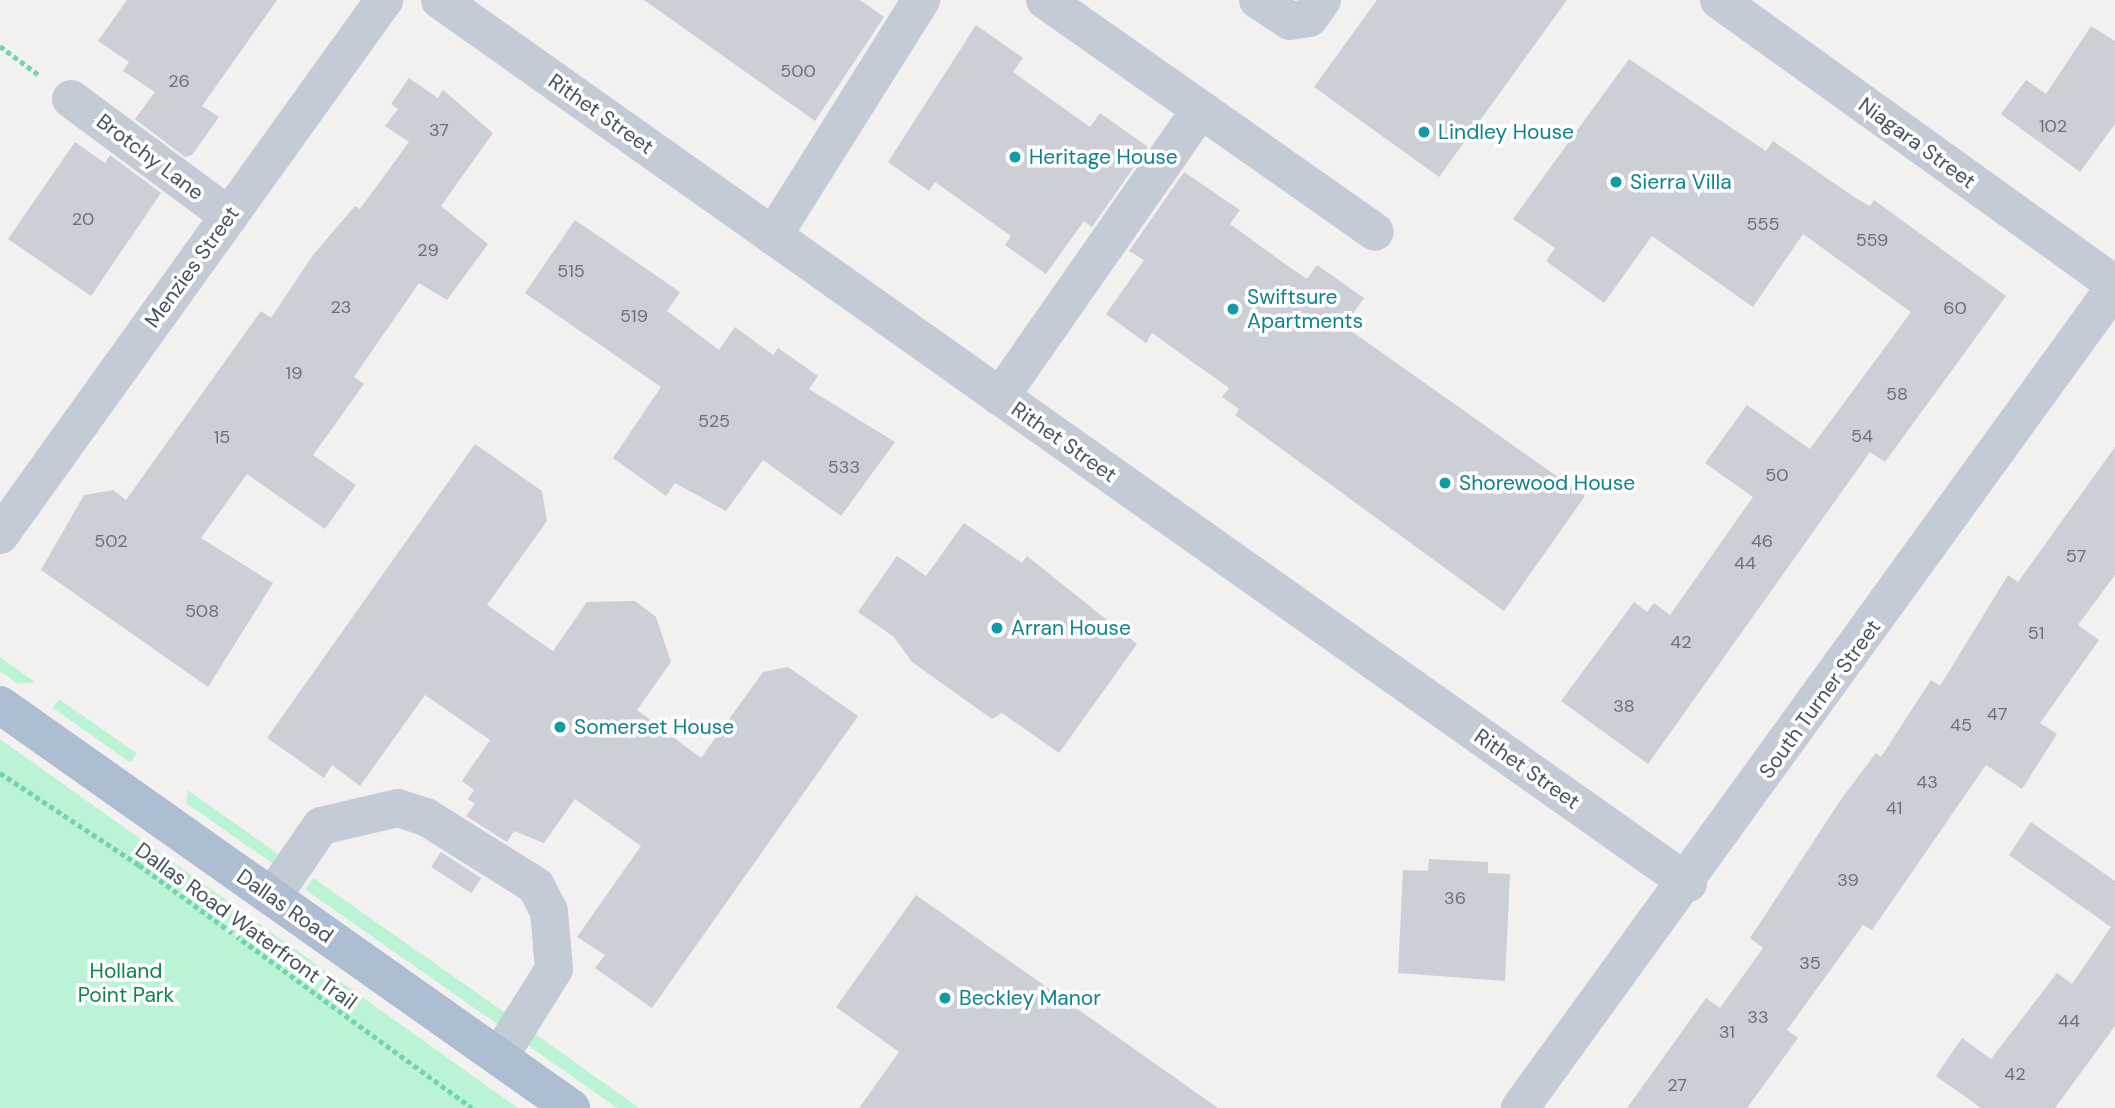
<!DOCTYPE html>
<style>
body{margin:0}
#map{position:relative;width:2115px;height:1108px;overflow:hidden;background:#f3f0f0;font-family:"DM Sans",sans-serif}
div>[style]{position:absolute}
.green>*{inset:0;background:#bbf4d5;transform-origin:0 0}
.building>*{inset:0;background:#cccfd6;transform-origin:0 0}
.path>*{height:4.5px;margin-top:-2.25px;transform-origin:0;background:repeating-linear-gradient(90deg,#6fd6ab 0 5px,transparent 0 8.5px)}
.minor>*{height:38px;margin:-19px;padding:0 19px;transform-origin:19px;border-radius:19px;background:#c3cbd7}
.major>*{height:38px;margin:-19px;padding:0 19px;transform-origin:19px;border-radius:19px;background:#adbdd2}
.dots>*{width:19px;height:19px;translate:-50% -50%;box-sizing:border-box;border:4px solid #fff;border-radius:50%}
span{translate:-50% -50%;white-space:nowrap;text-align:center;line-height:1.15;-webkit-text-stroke:7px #fff;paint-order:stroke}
.number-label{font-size:18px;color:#68717e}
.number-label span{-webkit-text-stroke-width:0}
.street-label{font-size:21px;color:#465260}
.culture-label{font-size:21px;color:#0d838f}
.left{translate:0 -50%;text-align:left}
.park-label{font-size:21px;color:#0d8552}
</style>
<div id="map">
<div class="green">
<div style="clip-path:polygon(0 657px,35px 682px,18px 684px,0 671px)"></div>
<div style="left:59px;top:699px;width:95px;height:11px;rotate:35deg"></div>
<div style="clip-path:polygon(0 738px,0 739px,518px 1108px,0 1108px)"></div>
<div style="clip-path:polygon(188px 790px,288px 861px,276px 866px,186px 803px)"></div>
<div style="left:313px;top:878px;width:242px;height:14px;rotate:35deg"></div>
<div style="clip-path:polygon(528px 1029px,639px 1108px,617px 1108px,529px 1046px)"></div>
</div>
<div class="building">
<div style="clip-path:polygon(127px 0,277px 0,202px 106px,219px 117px,192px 155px,185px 157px,135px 119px,155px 92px,123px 71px,129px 62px,98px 41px)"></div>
<div style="clip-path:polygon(644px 0,860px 0,884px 17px,815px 121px)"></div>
<div style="clip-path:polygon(1377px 0,1567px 0,1439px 177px,1314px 87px)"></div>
<div style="clip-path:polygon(976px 25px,1023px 58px,1013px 72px,1045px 95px,1090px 127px,1100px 113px,1148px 147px,1092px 227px,1084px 221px,1046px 274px,1005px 245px,1011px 236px,935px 182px,929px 191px,888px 162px)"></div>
<div style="clip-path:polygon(2091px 26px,2115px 41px,2115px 124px,2080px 172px,2001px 114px,2026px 80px,2046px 94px)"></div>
<div style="clip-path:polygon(1629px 59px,1766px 151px,1773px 141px,1854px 197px,1870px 206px,1874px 200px,2006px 296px,1885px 462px,1870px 452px,1648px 764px,1561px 701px,1634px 602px,1647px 612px,1654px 603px,1670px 615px,1753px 497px,1705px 463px,1747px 405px,1810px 449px,1911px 312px,1803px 234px,1753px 307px,1652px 236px,1604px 303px,1546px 261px,1555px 248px,1513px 219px)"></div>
<div style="clip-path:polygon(409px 78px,438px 98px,443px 90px,493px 133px,441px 206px,488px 244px,447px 300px,419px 283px,354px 377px,364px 384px,313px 455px,356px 485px,325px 529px,247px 474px,201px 538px,273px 583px,208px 687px,41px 570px,84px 495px,113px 490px,126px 500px,261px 311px,271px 318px,313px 255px,355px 206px,360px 209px,409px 142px,385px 126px,398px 109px,391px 104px)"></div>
<div style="clip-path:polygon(75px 142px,105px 163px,110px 155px,161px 193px,91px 296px,8px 239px)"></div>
<div style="clip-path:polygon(1184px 172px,1240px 210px,1230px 224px,1285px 264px,1307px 279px,1317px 265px,1364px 298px,1344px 326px,1585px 496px,1504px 611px,1235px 415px,1239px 409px,1222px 397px,1229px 388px,1152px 333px,1146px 343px,1106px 314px,1144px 260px,1129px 251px)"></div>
<div style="clip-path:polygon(575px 220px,680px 292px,667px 311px,719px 350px,735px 327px,773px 355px,778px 348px,818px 376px,809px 389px,895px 442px,841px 516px,763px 460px,726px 511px,675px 483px,666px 496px,613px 458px,661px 387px,525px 293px)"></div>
<div style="clip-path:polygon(475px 444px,542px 491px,547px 521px,487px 605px,553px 651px,587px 602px,635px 601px,656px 617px,671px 662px,637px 710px,701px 758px,763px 672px,788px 667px,858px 716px,652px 1008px,595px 968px,605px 955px,577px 937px,641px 846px,575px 799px,544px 843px,514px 831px,507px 842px,466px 816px,475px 804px,468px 799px,474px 790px,462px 781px,490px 740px,425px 695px,360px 786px,332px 765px,324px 778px,267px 738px)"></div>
<div style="clip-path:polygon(2115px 447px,2115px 575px,2078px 625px,2099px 640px,2040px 723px,2057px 734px,2022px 789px,1986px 765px,1872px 930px,1863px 925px,1787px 1030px,1798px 1038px,1747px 1108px,1627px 1108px,1706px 998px,1720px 1008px,1763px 948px,1750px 938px,1842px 798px,1876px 753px,1881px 757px,1931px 680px,1940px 686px,2008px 575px,2018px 582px)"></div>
<div style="clip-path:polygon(964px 523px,1022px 563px,1027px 556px,1137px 644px,1059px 753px,1002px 713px,992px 719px,912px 662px,894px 637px,858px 612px,897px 556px,926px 576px)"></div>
<div style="clip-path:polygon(2031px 822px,2115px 881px,2115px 1026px,2055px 1108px,1981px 1108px,1936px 1076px,1962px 1038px,1991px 1059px,2057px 973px,2072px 984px,2111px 927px,2009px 855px)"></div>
<div style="left:441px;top:852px;width:48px;height:18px;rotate:33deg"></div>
<div style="clip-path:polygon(1429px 859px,1488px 862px,1488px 873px,1510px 874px,1505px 981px,1398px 973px,1403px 870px,1428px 871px)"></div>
<div style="clip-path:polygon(916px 895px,1157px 1065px,1218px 1108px,859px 1108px,899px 1052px,836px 1007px)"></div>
</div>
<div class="path">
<div style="left:0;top:46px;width:49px;rotate:36.6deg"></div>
<div style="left:0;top:773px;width:167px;rotate:33.5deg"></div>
<div style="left:139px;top:865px;width:412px;rotate:36.1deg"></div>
</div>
<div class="minor">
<div style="left:440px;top:0;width:1529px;rotate:35.28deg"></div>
<div style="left:1045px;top:0;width:403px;rotate:35.1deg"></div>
<div style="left:1258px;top:0;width:38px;rotate:33deg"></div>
<div style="left:1290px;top:21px;width:19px;rotate:-9deg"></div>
<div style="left:1309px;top:18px;width:22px;rotate:-54deg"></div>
<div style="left:1719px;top:0;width:488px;rotate:35.7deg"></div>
<div style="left:71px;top:99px;width:197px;rotate:36.5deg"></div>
<div style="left:773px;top:236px;width:279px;rotate:-57.9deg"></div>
<div style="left:1000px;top:397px;width:348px;rotate:-55.1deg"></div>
<div style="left:0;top:535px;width:659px;rotate:-54.33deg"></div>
<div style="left:272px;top:897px;width:86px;rotate:-55.4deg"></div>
<div style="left:321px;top:826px;width:79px;rotate:-13.2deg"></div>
<div style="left:398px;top:808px;width:29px;rotate:18deg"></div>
<div style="left:426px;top:817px;width:130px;rotate:32.1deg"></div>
<div style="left:536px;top:886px;width:28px;rotate:63deg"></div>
<div style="left:549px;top:911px;width:58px;rotate:85.1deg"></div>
<div style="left:554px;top:969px;width:104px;rotate:122deg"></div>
<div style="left:1520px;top:1108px;width:1014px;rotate:-54.07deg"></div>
</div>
<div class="major">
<div style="left:0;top:705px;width:699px;rotate:35.21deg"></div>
</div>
<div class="dots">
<div style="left:1424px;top:132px;background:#0f9aa8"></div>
<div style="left:1015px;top:157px;background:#0f9aa8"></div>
<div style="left:1616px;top:182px;background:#0f9aa8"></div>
<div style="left:1233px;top:309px;background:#0f9aa8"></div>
<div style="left:1445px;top:483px;background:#0f9aa8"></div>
<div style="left:997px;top:628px;background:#0f9aa8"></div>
<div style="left:560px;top:727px;background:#0f9aa8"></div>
<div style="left:945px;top:998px;background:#0f9aa8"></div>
</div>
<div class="number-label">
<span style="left:798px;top:71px">500</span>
<span style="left:179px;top:81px">26</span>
<span style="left:2053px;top:126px">102</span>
<span style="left:439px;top:130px">37</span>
<span style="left:83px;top:219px">20</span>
<span style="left:1763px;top:224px">555</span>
<span style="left:1872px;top:240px">559</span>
<span style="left:428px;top:250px">29</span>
<span style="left:571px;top:271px">515</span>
<span style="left:341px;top:307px">23</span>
<span style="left:1955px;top:308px">60</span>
<span style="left:634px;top:316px">519</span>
<span style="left:294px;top:373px">19</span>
<span style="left:1897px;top:394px">58</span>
<span style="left:714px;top:421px">525</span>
<span style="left:1862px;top:436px">54</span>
<span style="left:222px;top:437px">15</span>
<span style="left:844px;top:467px">533</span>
<span style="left:1777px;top:475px">50</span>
<span style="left:111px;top:541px">502</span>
<span style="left:1762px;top:541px">46</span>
<span style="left:2076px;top:556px">57</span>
<span style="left:1745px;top:563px">44</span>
<span style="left:202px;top:611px">508</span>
<span style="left:2036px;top:633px">51</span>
<span style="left:1681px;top:642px">42</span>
<span style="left:1624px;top:706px">38</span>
<span style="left:1997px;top:714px">47</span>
<span style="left:1961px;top:725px">45</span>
<span style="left:1927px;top:782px">43</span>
<span style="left:1894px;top:808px">41</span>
<span style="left:1848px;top:880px">39</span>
<span style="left:1455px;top:898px">36</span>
<span style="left:1810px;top:963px">35</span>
<span style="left:1758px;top:1017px">33</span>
<span style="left:2069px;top:1021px">44</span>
<span style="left:1727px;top:1032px">31</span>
<span style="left:2015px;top:1074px">42</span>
<span style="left:1677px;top:1085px">27</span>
</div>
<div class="street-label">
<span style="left:601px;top:114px;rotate:35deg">Rithet Street</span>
<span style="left:1917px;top:143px;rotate:36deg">Niagara Street</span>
<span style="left:150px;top:157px;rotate:37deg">Brotchy Lane</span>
<span style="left:192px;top:267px;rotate:-54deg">Menzies Street</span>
<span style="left:1064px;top:442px;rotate:35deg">Rithet Street</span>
<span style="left:1820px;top:699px;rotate:-54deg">South Turner Street</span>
<span style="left:1527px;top:769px;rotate:35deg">Rithet Street</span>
<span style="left:285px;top:906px;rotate:35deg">Dallas Road</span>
<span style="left:246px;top:926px;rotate:36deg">Dallas Road Waterfront Trail</span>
</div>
<div class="culture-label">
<span class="left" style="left:1438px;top:132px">Lindley House</span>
<span class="left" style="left:1029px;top:157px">Heritage House</span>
<span class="left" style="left:1630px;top:182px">Sierra Villa</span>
<span class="left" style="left:1247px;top:309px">Swiftsure<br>Apartments</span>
<span class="left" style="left:1459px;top:483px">Shorewood House</span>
<span class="left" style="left:1011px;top:628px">Arran House</span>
<span class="left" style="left:574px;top:727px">Somerset House</span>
<span class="left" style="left:959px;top:998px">Beckley Manor</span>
</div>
<div class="park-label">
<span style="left:126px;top:983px">Holland<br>Point Park</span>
</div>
</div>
